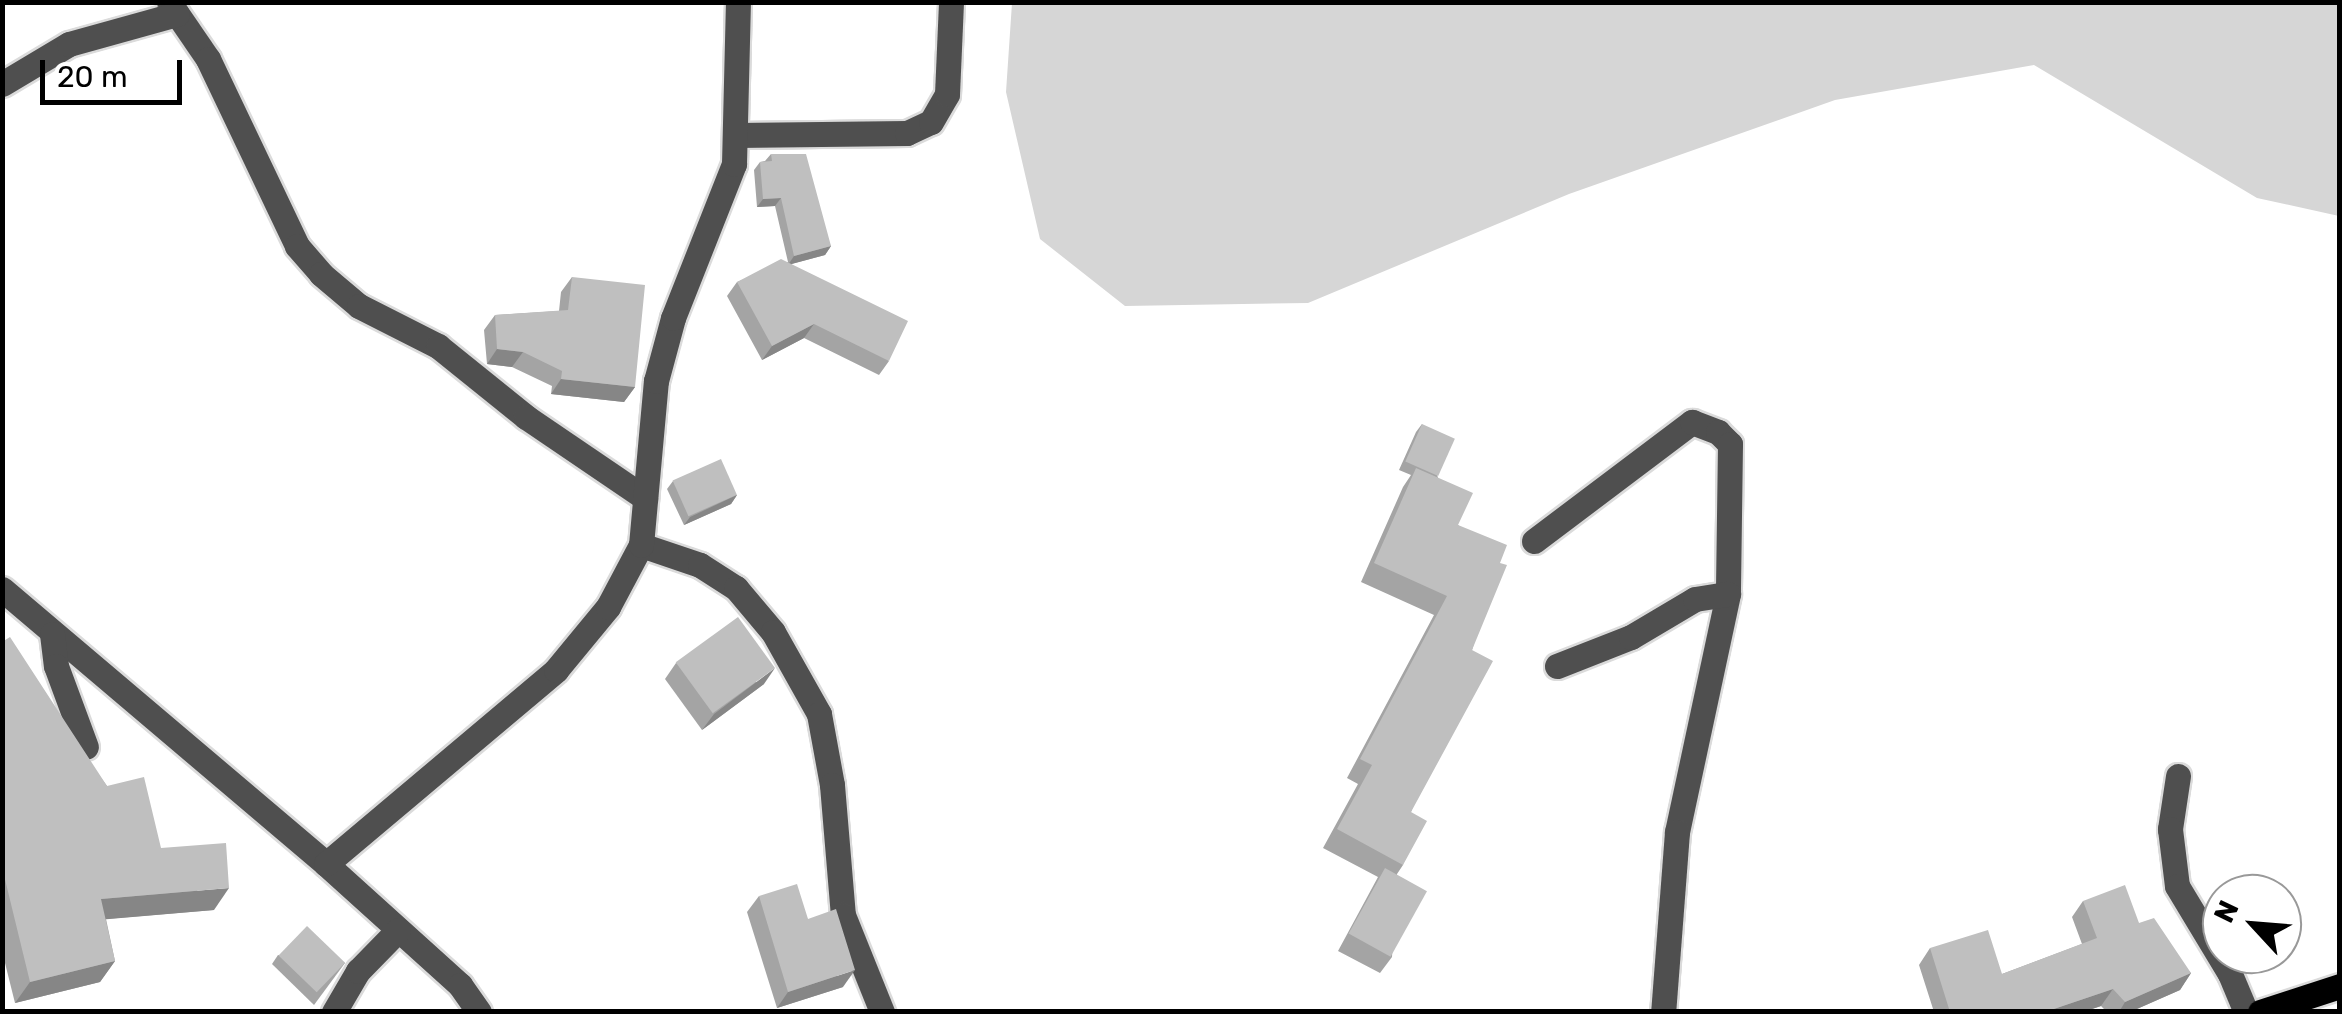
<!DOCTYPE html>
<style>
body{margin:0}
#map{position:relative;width:2342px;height:1014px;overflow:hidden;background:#fff;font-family:Rubik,sans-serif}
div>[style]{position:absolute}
.green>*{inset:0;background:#d6d6d6}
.roads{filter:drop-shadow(2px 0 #dbdbdb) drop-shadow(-2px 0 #dbdbdb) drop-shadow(0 2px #dbdbdb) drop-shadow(0 -2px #dbdbdb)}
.minor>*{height:25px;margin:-12.5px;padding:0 12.5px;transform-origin:12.5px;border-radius:12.5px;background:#4f4f4f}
.major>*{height:25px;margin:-12.5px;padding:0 12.5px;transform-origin:12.5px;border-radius:12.5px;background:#000}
.wall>*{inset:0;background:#a4a4a4}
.shaded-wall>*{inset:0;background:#868686}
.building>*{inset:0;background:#bfbfbf;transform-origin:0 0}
span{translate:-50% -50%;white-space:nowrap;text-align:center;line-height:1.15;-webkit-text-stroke:8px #fff;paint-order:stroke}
.frame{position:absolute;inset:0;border:5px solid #000;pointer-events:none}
.north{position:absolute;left:2202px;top:874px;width:100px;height:100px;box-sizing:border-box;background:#fff;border:2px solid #999;border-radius:50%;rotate:296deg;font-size:28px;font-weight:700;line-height:40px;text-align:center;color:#000}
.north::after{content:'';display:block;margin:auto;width:35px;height:45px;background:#000;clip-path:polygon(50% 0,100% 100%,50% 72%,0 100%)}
.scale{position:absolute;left:40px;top:60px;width:142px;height:45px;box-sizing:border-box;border:5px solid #000;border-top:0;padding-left:12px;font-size:30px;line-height:35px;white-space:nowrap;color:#000;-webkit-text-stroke:8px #fff;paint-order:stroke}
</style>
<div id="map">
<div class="green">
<div style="clip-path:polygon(1012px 3px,2339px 3px,2339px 216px,2257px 198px,2034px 65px,1835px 100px,1569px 194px,1308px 303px,1125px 306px,1040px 239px,1006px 92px)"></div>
</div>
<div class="roads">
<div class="minor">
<div style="left:169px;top:2px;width:69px;rotate:55.6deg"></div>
<div style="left:208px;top:59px;width:207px;rotate:64.5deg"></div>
<div style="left:297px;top:246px;width:37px;rotate:49deg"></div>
<div style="left:321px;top:274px;width:50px;rotate:40.1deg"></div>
<div style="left:359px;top:306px;width:89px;rotate:26.9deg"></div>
<div style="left:438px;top:346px;width:113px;rotate:38.9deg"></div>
<div style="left:526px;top:417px;width:144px;rotate:34.2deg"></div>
<div style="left:2px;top:84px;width:78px;rotate:-30.8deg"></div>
<div style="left:69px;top:44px;width:112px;rotate:-15.5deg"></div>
<div style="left:736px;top:135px;width:171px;rotate:-0.7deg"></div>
<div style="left:907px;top:133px;width:26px;rotate:-25deg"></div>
<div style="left:931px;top:122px;width:32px;rotate:-60deg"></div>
<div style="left:947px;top:94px;width:92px;rotate:-87.5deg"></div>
<div style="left:1534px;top:541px;width:198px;rotate:-37deg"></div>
<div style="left:1692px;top:422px;width:28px;rotate:21deg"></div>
<div style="left:1718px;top:432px;width:17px;rotate:45deg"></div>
<div style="left:1730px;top:444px;width:150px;rotate:90.8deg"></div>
<div style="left:1728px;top:594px;width:243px;rotate:102.1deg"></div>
<div style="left:1677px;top:832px;width:181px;rotate:94.4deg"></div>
<div style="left:641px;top:545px;width:62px;rotate:18.7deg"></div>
<div style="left:700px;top:565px;width:43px;rotate:32.6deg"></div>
<div style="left:736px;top:588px;width:57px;rotate:49.9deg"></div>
<div style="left:773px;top:632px;width:94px;rotate:60.7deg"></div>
<div style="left:819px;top:714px;width:72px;rotate:79.6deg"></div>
<div style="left:832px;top:785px;width:130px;rotate:85.2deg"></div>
<div style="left:843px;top:915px;width:105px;rotate:68.1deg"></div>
<div style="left:2px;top:589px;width:425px;rotate:40.3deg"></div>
<div style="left:326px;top:864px;width:181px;rotate:42.1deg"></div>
<div style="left:460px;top:985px;width:33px;rotate:55deg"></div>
<div style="left:52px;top:634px;width:32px;rotate:83deg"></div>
<div style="left:56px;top:666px;width:86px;rotate:69.7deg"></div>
<div style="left:1557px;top:666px;width:79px;rotate:-21.4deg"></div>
<div style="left:1631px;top:637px;width:74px;rotate:-30.7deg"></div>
<div style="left:1695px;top:599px;width:33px;rotate:-9deg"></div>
<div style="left:2178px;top:776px;width:54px;rotate:98.6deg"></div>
<div style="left:2170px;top:829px;width:57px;rotate:83deg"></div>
<div style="left:2177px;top:886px;width:103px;rotate:58.9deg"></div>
<div style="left:2230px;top:974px;width:41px;rotate:67.2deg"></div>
<div style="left:326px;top:864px;width:301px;rotate:-40.1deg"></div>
<div style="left:556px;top:670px;width:82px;rotate:-50.5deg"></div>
<div style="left:608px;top:607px;width:70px;rotate:-62deg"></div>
<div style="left:641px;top:545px;width:165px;rotate:-84.8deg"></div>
<div style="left:656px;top:381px;width:65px;rotate:-74.9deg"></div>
<div style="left:673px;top:318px;width:166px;rotate:-68.4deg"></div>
<div style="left:734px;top:164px;width:162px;rotate:-88.6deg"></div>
<div style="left:334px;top:1012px;width:48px;rotate:-59.7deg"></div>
<div style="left:358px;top:971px;width:57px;rotate:-45.7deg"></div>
</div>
<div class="major">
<div style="left:2260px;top:1012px;width:84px;rotate:-18deg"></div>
</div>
</div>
<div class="wall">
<div style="clip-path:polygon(771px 154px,831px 246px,825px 255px,791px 264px,889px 361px,879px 375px,804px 338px,762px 360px,727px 296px,737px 282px,788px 262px,775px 206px,757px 207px,754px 170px,760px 162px,765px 161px)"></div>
<div style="clip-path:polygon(572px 277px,635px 387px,624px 402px,551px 394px,552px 386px,512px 367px,487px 364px,484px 330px,495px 315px,559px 311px,561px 292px)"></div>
<div style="clip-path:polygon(1422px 424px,1438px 478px,1458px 525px,1500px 563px,1472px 650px,1411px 812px,1403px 865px,1397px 874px,1392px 957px,1380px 973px,1338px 951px,1378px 877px,1323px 848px,1358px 784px,1347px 778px,1434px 615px,1361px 582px,1403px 487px,1411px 475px,1399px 470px,1416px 432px)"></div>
<div style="clip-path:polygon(673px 481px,737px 495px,731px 504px,684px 525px,667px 489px)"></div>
<div style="clip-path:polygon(2px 642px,107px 786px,214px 910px,106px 919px,115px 961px,100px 982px,15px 1003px,2px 951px)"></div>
<div style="clip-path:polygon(676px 663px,764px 684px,702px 730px,665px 679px)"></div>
<div style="clip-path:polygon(759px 896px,808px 919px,843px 987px,777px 1008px,747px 912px)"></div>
<div style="clip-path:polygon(2083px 901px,2139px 923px,2191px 973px,2180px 990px,2130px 1012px,2107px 1012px,2101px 1006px,2083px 1012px,1934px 1012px,1919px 965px,1930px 948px,2002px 974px,2082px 944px,2072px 917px)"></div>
<div style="clip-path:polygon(278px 955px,345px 963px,314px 1005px,272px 964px)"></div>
</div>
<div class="shaded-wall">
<div style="clip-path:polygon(781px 198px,775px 206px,757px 207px,763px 199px)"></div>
<div style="clip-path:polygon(831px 246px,825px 255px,788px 265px,794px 256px)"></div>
<div style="clip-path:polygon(814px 324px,804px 338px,762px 360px,772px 346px)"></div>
<div style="clip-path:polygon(497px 349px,523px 352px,512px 367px,487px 364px)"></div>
<div style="clip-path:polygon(561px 379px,635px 387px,624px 402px,551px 394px)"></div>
<div style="clip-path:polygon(737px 495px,731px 504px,684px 525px,690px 517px)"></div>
<div style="clip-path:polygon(775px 668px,764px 684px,702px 730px,714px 714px)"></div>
<div style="clip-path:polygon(229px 888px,214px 910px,86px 921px,101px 899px)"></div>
<div style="clip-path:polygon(115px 961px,100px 982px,15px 1003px,30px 982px)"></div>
<div style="clip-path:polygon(855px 970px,843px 987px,777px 1008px,788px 992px)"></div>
<div style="clip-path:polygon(2191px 973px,2180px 990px,2130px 1012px,2119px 1012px,2125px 1002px)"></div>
<div style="clip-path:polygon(2113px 989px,2101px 1006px,2083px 1012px,2045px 1012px)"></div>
</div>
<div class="building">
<div style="clip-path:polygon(771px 154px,806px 154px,831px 246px,794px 256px,781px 198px,763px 199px,760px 162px,772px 161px)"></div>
<div style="clip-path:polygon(781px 259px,908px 321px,889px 361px,814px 324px,772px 346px,737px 282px)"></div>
<div style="clip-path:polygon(572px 277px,645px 285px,635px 387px,561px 379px,562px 371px,523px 352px,497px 349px,495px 315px,568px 310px)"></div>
<div style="left:1422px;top:424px;width:36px;height:41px;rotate:24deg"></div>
<div style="left:721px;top:459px;width:39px;height:53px;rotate:66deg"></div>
<div style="clip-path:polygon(1416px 468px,1473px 493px,1458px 525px,1507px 545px,1500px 563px,1507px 565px,1472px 650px,1493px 661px,1411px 812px,1427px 821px,1403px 865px,1337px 829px,1372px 765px,1360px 759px,1447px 596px,1374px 563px)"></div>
<div style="left:738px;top:617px;width:63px;height:77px;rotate:54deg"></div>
<div style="clip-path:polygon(10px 637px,107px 786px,144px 777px,161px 848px,226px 843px,229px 888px,101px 899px,115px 961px,30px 982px,2px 867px,2px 642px)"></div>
<div style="left:1385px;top:868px;width:48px;height:75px;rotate:29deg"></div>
<div style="clip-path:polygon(797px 884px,808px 919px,836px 909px,855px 970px,788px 992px,759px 896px)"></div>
<div style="clip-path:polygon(2125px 885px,2139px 923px,2154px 918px,2191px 973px,2125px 1002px,2113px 989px,2045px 1012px,1950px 1012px,1930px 948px,1988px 930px,2002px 974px,2097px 938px,2083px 901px)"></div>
<div style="left:307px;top:926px;width:53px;height:41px;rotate:44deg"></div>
</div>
<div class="frame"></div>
<div class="north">N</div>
<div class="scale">20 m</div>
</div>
